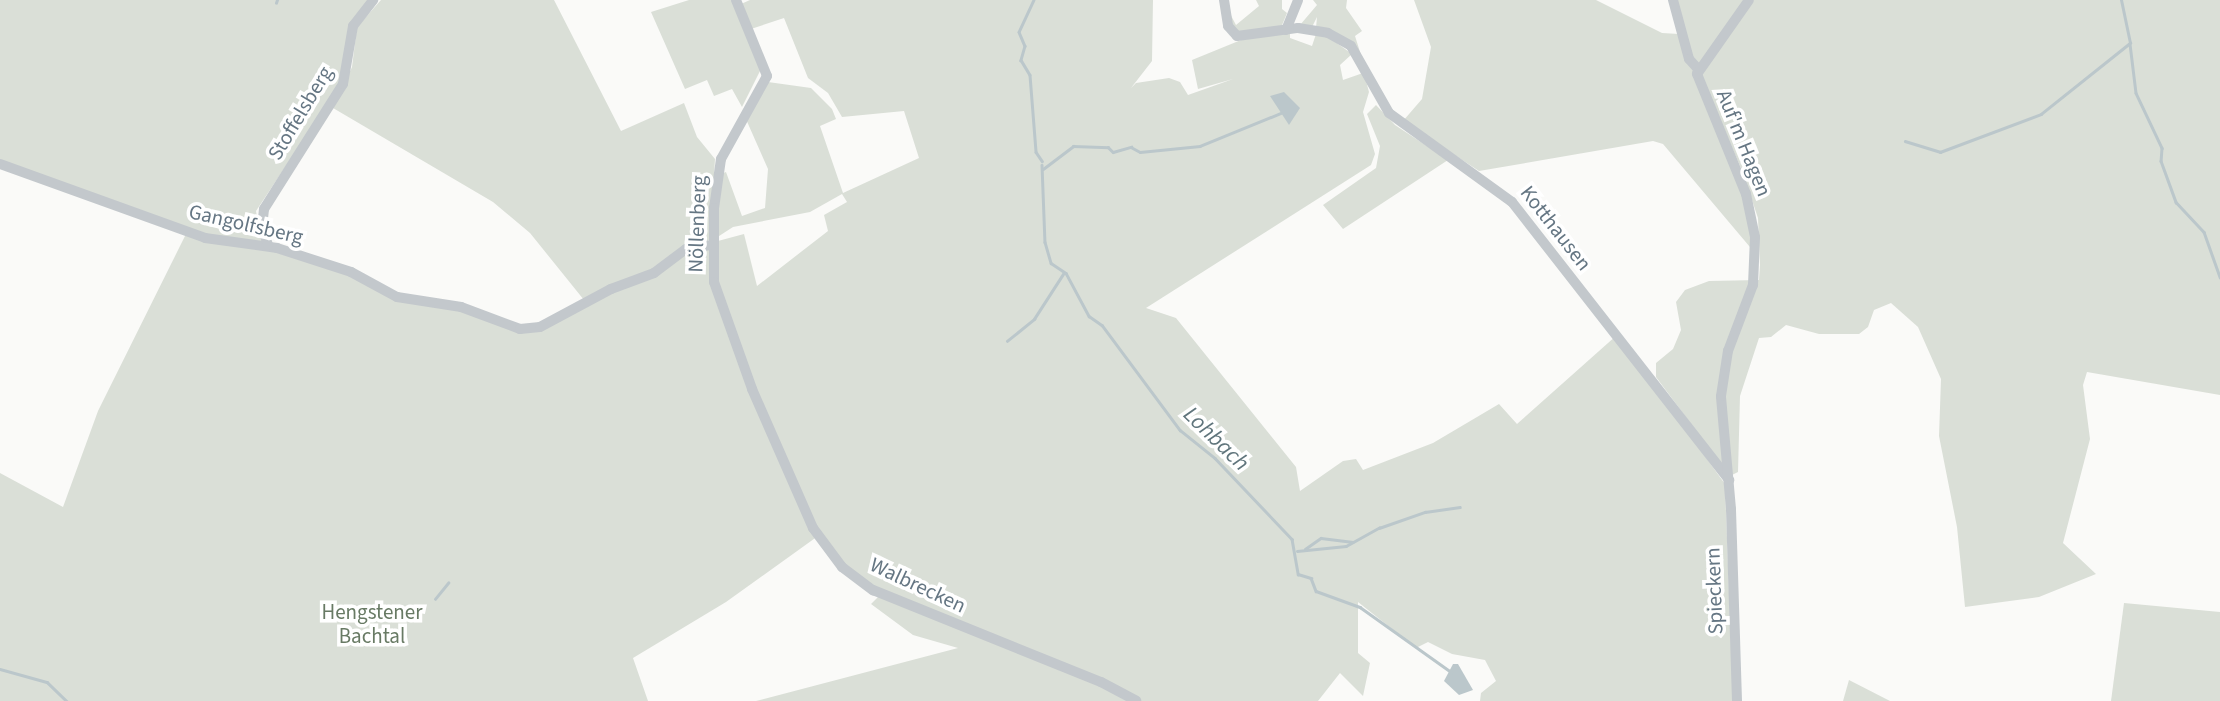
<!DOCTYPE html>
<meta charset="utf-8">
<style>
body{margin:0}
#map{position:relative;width:2220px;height:701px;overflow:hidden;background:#fafaf8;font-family:"Source Sans 3",sans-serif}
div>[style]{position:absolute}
.green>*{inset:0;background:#dadfd7}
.water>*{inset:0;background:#bbc7cb}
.stream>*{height:2.5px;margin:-1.25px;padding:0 1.25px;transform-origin:1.25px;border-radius:1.25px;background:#bbc7cb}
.street>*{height:10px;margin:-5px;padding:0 5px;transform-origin:5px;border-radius:5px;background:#c3c8cc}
span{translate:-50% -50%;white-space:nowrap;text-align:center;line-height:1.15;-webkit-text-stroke:7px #fff;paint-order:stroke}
.street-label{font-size:21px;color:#657683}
.park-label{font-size:21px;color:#687a64}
.water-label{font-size:23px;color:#60757c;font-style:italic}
</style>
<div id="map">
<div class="green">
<div style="clip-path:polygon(0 0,370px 0,361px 9px,344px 78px,256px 211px,261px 240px,387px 289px,512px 325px,540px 325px,584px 300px,530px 233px,493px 202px,333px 108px,352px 67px,357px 27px,381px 0,554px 0,621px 131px,684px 103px,697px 137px,715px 159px,710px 239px,703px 245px,744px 234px,757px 286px,828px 231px,824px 215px,847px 202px,842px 194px,810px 212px,733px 227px,716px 238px,716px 176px,726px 172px,742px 216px,765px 208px,768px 169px,745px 117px,768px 82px,811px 88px,832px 109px,836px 119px,820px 126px,843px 193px,919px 158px,904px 111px,842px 117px,828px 93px,808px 78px,784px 18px,751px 29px,741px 4px,750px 0,1153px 0,1152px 61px,1131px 88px,1136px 83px,1169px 78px,1180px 82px,1188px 95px,1233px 79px,1198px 89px,1192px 60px,1241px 40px,1290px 32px,1290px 38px,1312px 46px,1316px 34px,1327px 36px,1352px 54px,1340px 65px,1343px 80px,1363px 73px,1365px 77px,1369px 92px,1363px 112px,1375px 154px,1371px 165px,1146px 308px,1176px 318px,1296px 467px,1300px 491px,1343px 461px,1356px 459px,1363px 470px,1433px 443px,1499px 404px,1517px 424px,1617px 335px,1725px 484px,1733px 701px,1480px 701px,1481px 693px,1496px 681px,1485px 660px,1452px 654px,1428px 642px,1416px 648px,1358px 602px,1358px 653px,1370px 663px,1363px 696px,1340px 673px,1318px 701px,756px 701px,958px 648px,913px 635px,871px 604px,883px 592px,850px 570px,818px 536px,726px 602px,633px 658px,648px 701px,0 701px,0 473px,63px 507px,98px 411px,186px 234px,0 164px)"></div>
<div style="clip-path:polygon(689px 0,733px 0,761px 69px,742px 107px,732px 89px,714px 96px,707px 80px,685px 89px,651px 12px)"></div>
<div style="clip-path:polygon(1256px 0,1282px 0,1282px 9px,1287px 13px,1280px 30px,1246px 36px,1235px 32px,1227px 19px,1226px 6px,1236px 25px,1259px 6px)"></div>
<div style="clip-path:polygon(1313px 0,1347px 0,1346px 8px,1362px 31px,1355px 36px,1361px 55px,1316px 28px,1317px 17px,1312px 27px,1300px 25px,1317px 5px)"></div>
<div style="clip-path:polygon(1414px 0,1596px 0,1662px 33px,1679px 34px,1737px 174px,1755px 253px,1663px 144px,1653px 141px,1479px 171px,1403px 121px,1422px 99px,1431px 47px)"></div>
<div style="clip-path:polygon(1675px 0,2220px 0,2220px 395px,2087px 372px,2083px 385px,2090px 439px,2063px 543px,2096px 574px,2039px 597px,1965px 607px,1957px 527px,1939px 436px,1941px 379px,1918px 327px,1891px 303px,1874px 310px,1868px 327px,1859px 334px,1819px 334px,1786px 325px,1771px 337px,1759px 338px,1740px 396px,1738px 472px,1730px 476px,1656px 377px,1656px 363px,1673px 349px,1681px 330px,1676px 302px,1685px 290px,1709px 281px,1759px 280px,1760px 265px,1758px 218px,1743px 173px,1685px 38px)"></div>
<div style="clip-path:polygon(1376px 105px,1395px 125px,1448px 160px,1343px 229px,1323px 205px,1376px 168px,1380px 146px,1367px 114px)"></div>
<div style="clip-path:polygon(2124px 603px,2220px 612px,2220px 701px,2111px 701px)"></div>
<div style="clip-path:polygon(1849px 680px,1890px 701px,1843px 701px)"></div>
</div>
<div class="water">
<div style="clip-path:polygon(1284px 92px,1300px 108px,1289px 125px,1270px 96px)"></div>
<div style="clip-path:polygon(1453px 664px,1458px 664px,1473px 690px,1459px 695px,1444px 681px)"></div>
</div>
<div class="stream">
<div style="left:1034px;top:0;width:35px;rotate:115deg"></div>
<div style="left:1019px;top:32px;width:15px;rotate:67deg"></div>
<div style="left:1025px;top:46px;width:15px;rotate:106deg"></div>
<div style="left:1021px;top:60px;width:17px;rotate:59deg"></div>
<div style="left:1030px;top:75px;width:77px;rotate:85.5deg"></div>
<div style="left:1036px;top:152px;width:11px;rotate:56deg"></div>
<div style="left:276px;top:3px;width:3px;rotate:-72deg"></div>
<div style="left:2130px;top:44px;width:49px;rotate:83deg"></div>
<div style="left:2136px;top:93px;width:61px;rotate:64.7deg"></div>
<div style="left:2162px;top:148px;width:13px;rotate:94deg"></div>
<div style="left:2161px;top:161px;width:44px;rotate:69.9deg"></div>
<div style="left:2176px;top:202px;width:41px;rotate:47deg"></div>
<div style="left:2204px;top:232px;width:48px;rotate:70.4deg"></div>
<div style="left:1905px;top:141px;width:37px;rotate:17deg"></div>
<div style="left:1940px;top:152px;width:108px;rotate:-20.6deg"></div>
<div style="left:2041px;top:114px;width:114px;rotate:-38.6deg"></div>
<div style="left:2130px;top:43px;width:44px;rotate:-101.8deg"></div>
<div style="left:1042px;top:165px;width:77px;rotate:87.8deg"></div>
<div style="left:1045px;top:242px;width:22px;rotate:74deg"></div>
<div style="left:1051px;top:263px;width:18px;rotate:34deg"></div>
<div style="left:1066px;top:273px;width:49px;rotate:61.9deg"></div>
<div style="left:1089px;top:316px;width:16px;rotate:35deg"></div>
<div style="left:1102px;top:325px;width:131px;rotate:53.4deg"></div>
<div style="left:1180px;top:430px;width:45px;rotate:38.7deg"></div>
<div style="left:1215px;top:458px;width:112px;rotate:46.5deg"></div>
<div style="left:1292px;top:539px;width:36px;rotate:80deg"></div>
<div style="left:1298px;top:574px;width:14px;rotate:17deg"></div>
<div style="left:1311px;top:578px;width:14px;rotate:69deg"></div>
<div style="left:1316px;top:591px;width:47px;rotate:20deg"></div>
<div style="left:1360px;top:607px;width:112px;rotate:35.5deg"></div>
<div style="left:1043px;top:169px;width:38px;rotate:-37deg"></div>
<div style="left:1073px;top:146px;width:35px;rotate:2deg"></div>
<div style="left:1108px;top:147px;width:7px;rotate:45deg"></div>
<div style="left:1113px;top:152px;width:19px;rotate:-16deg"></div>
<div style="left:1131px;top:147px;width:10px;rotate:29deg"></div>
<div style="left:1140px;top:152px;width:60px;rotate:-5.7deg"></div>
<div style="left:1200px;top:146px;width:87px;rotate:-22.2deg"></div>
<div style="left:1007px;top:341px;width:35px;rotate:-39deg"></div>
<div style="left:1034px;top:319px;width:54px;rotate:-57.2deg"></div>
<div style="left:1305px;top:549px;width:19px;rotate:-35deg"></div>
<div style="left:1321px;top:538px;width:32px;rotate:7deg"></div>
<div style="left:1297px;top:551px;width:49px;rotate:-5.8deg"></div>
<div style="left:1346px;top:546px;width:38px;rotate:-29deg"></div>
<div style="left:1379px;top:528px;width:49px;rotate:-19.2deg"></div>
<div style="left:1425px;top:512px;width:35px;rotate:-8deg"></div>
<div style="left:435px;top:599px;width:21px;rotate:-51deg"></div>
<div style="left:0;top:669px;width:49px;rotate:15.5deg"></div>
<div style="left:47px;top:682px;width:28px;rotate:44deg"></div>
</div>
<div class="street">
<div style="left:736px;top:0;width:82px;rotate:67.8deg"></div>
<div style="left:767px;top:76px;width:95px;rotate:119deg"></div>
<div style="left:721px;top:159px;width:49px;rotate:98.1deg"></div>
<div style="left:714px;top:208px;width:74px;rotate:90deg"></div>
<div style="left:714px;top:282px;width:114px;rotate:70.4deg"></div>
<div style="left:752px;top:389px;width:152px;rotate:66.3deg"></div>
<div style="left:813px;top:528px;width:49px;rotate:53.4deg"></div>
<div style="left:842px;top:567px;width:39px;rotate:37deg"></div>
<div style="left:873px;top:590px;width:246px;rotate:22deg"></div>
<div style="left:1101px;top:682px;width:40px;rotate:28deg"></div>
<div style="left:1224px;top:0;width:26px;rotate:81deg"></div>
<div style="left:1228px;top:26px;width:13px;rotate:48deg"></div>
<div style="left:1237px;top:36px;width:62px;rotate:-7.5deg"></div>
<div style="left:1298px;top:28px;width:30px;rotate:9deg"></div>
<div style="left:1328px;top:33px;width:26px;rotate:29deg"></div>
<div style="left:1351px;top:46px;width:77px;rotate:60.4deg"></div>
<div style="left:1389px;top:113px;width:152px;rotate:35.9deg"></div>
<div style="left:1512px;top:202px;width:353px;rotate:52deg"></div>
<div style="left:1673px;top:0;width:61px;rotate:74.8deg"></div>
<div style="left:1689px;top:59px;width:13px;rotate:48deg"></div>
<div style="left:1286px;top:30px;width:32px;rotate:-68deg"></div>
<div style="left:0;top:164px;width:218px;rotate:19.8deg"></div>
<div style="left:205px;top:238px;width:73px;rotate:7.9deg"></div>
<div style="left:277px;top:248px;width:78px;rotate:18deg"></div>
<div style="left:351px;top:272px;width:52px;rotate:28.5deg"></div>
<div style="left:397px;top:297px;width:65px;rotate:8.9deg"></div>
<div style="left:461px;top:307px;width:63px;rotate:20.4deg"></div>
<div style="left:520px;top:329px;width:20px;rotate:-6deg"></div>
<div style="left:540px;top:327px;width:81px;rotate:-28.2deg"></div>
<div style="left:611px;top:289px;width:46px;rotate:-20.4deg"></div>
<div style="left:654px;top:273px;width:40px;rotate:-37deg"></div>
<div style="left:686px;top:249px;width:26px;rotate:-9deg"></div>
<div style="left:268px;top:245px;width:18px;rotate:-109deg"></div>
<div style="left:262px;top:228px;width:19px;rotate:-84deg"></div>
<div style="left:264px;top:209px;width:148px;rotate:-57.7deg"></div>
<div style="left:343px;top:84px;width:59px;rotate:-80.2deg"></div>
<div style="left:353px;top:26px;width:33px;rotate:-52deg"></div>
<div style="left:1737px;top:701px;width:192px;rotate:-91.8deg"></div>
<div style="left:1731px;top:509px;width:113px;rotate:-95.1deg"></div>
<div style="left:1721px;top:396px;width:46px;rotate:-81.2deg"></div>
<div style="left:1728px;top:351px;width:71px;rotate:-69.3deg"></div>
<div style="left:1753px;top:285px;width:48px;rotate:-87.6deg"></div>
<div style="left:1755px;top:237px;width:44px;rotate:-101.8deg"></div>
<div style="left:1746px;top:194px;width:130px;rotate:-112.2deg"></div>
<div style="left:1697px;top:74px;width:90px;rotate:-54.9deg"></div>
</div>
<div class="street-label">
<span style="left:300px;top:113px;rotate:-59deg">Stoffelsberg</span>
<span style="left:1744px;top:143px;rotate:68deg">Auf'm Hagen</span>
<span style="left:246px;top:224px;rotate:13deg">Gangolfsberg</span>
<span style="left:697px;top:224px;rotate:-88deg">Nöllenberg</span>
<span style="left:1556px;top:228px;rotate:52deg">Kotthausen</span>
<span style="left:918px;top:585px;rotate:25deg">Walbrecken</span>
<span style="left:1714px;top:591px;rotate:-92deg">Spieckern</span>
</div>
<div class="park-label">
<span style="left:372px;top:624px">Hengstener<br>Bachtal</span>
</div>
<div class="water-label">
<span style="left:1216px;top:439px;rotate:44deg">Lohbach</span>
</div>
</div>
